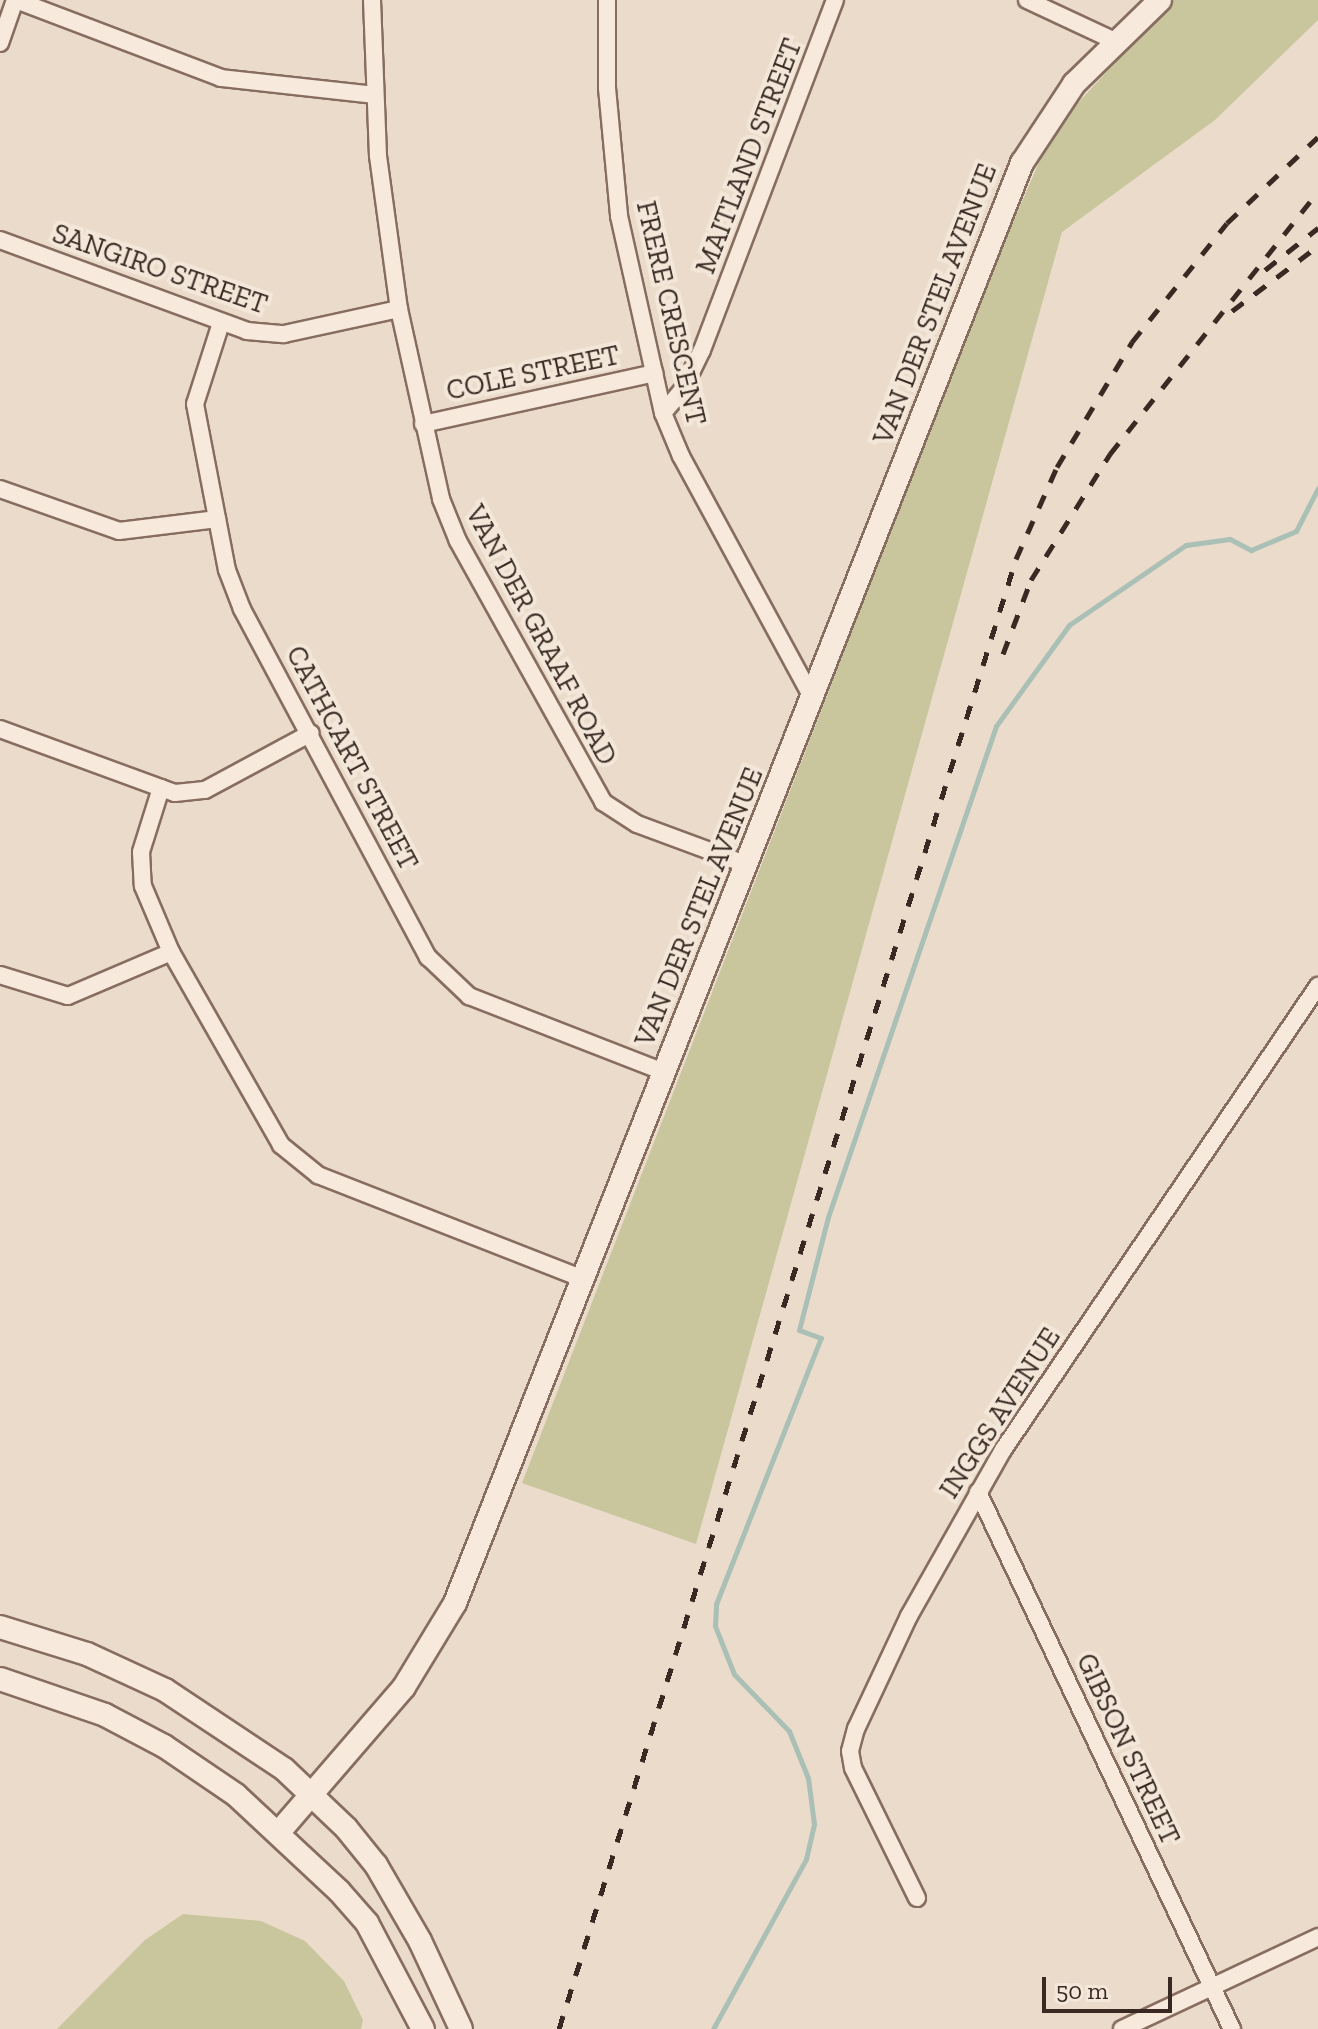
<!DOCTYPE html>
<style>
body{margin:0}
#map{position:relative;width:1318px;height:2029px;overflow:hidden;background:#ebdbca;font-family:"Zilla Slab",serif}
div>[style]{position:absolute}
.green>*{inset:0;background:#c9c69e}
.stream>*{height:5px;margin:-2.5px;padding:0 2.5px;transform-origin:2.5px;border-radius:2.5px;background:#aac0b6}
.roads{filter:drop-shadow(2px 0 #876d60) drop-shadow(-2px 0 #876d60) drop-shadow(0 2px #876d60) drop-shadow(0 -2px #876d60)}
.street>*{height:16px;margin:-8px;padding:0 8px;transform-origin:8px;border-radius:8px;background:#f7eadd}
.secondary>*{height:22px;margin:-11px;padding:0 11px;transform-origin:11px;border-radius:11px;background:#f7eadd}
.rail>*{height:5px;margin-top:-2.5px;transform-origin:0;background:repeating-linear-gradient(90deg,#392922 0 14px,transparent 0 28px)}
span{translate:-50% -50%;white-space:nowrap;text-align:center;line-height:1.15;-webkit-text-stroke:8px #f3e7d9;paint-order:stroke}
.street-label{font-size:28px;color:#392922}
.scale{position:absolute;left:1042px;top:1977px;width:130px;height:36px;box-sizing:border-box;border:4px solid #392922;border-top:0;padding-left:10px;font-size:24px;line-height:28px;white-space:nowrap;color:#392922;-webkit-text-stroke:6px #f3e7d9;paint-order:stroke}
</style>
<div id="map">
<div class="green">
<div style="clip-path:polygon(1173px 0,1318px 0,1318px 20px,1215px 120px,1062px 232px,696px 1544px,522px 1483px,988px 280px,1053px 130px)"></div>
<div style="clip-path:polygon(183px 1914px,261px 1921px,305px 1941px,344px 1981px,363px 2020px,361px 2029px,57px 2029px,145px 1940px)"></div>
</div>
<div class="stream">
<div style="left:713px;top:2029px;width:194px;rotate:-61.3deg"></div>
<div style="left:806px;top:1859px;width:36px;rotate:-77deg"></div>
<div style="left:814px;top:1824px;width:46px;rotate:-97.4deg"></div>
<div style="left:808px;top:1778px;width:51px;rotate:-112deg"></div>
<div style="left:789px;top:1731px;width:79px;rotate:-134deg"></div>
<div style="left:734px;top:1674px;width:52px;rotate:-111.6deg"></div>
<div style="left:715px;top:1626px;width:22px;rotate:-87deg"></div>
<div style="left:716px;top:1604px;width:286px;rotate:-68.5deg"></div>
<div style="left:821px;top:1338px;width:23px;rotate:-160deg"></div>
<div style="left:799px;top:1330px;width:117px;rotate:-75.6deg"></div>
<div style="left:828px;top:1217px;width:519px;rotate:-71.11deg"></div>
<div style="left:996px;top:726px;width:125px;rotate:-54.1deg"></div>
<div style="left:1069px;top:625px;width:142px;rotate:-34.4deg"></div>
<div style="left:1186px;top:545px;width:44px;rotate:-7.8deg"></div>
<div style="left:1230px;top:539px;width:24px;rotate:28deg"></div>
<div style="left:1251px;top:550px;width:49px;rotate:-22.9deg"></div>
<div style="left:1296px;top:531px;width:48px;rotate:-62.9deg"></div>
</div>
<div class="roads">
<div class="street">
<div style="left:16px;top:0;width:219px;rotate:20.8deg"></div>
<div style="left:221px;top:78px;width:154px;rotate:6.3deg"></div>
<div style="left:372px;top:0;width:156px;rotate:87.8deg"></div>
<div style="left:378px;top:156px;width:154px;rotate:82.2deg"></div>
<div style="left:399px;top:309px;width:195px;rotate:77.5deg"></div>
<div style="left:441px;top:499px;width:45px;rotate:68deg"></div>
<div style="left:458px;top:541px;width:299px;rotate:60.9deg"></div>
<div style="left:603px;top:802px;width:40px;rotate:32.9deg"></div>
<div style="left:637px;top:824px;width:118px;rotate:20.3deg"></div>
<div style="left:607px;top:0;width:88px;rotate:90deg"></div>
<div style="left:607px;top:88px;width:129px;rotate:84.6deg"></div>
<div style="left:619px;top:216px;width:202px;rotate:77.4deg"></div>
<div style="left:663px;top:413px;width:47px;rotate:67.3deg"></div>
<div style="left:681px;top:456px;width:277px;rotate:61.5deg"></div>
<div style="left:1027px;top:0;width:99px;rotate:25deg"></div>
<div style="left:0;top:43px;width:46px;rotate:-70.8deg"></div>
<div style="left:0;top:240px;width:263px;rotate:20.2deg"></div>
<div style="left:247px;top:331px;width:37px;rotate:5deg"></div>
<div style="left:284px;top:334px;width:118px;rotate:-12.3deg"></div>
<div style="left:221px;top:323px;width:85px;rotate:107.8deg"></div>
<div style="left:195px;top:404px;width:169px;rotate:79.1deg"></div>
<div style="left:227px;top:570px;width:42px;rotate:69deg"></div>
<div style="left:242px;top:609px;width:395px;rotate:61.9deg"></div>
<div style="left:428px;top:957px;width:57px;rotate:43.6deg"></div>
<div style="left:469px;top:996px;width:212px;rotate:21.3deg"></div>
<div style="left:663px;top:413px;width:31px;rotate:-50deg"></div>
<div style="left:683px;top:389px;width:43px;rotate:-64deg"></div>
<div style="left:702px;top:350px;width:374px;rotate:-69.2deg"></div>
<div style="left:423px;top:424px;width:237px;rotate:-12.4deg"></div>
<div style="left:0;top:489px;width:126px;rotate:19.4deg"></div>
<div style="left:119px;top:531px;width:99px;rotate:-7deg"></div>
<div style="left:0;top:729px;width:186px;rotate:20.1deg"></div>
<div style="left:175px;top:793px;width:30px;rotate:-6deg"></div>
<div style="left:205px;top:790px;width:120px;rotate:-28.3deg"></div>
<div style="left:161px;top:788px;width:67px;rotate:107.4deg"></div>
<div style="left:141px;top:852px;width:34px;rotate:87deg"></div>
<div style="left:143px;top:886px;width:72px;rotate:67deg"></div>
<div style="left:171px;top:952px;width:222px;rotate:60.3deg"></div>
<div style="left:281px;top:1145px;width:48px;rotate:39deg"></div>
<div style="left:318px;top:1175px;width:286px;rotate:21.4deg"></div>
<div style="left:0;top:975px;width:71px;rotate:17.2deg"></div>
<div style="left:68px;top:996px;width:112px;rotate:-23.1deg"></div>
<div style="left:978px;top:1492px;width:594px;rotate:64.69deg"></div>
<div style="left:917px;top:1898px;width:145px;rotate:-116.2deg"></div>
<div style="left:853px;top:1768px;width:17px;rotate:-100deg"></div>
<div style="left:850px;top:1751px;width:23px;rotate:-75deg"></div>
<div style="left:856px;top:1729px;width:125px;rotate:-64.9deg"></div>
<div style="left:909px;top:1616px;width:191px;rotate:-60.5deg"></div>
<div style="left:1003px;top:1450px;width:561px;rotate:-55.83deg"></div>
<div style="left:1122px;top:2029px;width:217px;rotate:-25.1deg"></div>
</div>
<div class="secondary">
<div style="left:0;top:1627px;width:91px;rotate:17.2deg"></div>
<div style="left:87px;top:1654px;width:86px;rotate:24.8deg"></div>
<div style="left:165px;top:1690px;width:143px;rotate:33.6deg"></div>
<div style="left:284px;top:1769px;width:86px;rotate:43.6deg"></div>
<div style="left:346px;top:1828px;width:48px;rotate:51deg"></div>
<div style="left:376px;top:1865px;width:88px;rotate:59.9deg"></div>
<div style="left:420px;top:1941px;width:97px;rotate:65deg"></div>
<div style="left:0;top:1679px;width:111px;rotate:18.9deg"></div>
<div style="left:105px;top:1715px;width:67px;rotate:27.7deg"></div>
<div style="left:164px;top:1746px;width:87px;rotate:34.2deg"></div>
<div style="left:236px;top:1795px;width:141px;rotate:43deg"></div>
<div style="left:339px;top:1891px;width:43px;rotate:48.8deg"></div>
<div style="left:367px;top:1923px;width:120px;rotate:62.2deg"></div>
<div style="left:279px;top:1832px;width:191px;rotate:-49.2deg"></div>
<div style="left:404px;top:1687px;width:98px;rotate:-58.7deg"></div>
<div style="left:455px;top:1603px;width:1548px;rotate:-68.51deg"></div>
<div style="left:1022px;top:163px;width:95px;rotate:-56.6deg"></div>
<div style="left:1074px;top:84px;width:120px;rotate:-44.3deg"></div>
</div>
</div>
<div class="rail">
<div style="left:1265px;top:270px;width:68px;rotate:-38.4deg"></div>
<div style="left:1232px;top:311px;width:108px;rotate:-37.1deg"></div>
<div style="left:1003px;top:654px;width:79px;rotate:-69.3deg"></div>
<div style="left:1031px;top:580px;width:149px;rotate:-57.9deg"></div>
<div style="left:1110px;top:454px;width:335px;rotate:-51.6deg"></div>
<div style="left:559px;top:2029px;width:1539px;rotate:-72.73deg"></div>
<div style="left:1016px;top:559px;width:101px;rotate:-66deg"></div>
<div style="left:1057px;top:467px;width:146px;rotate:-59deg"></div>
<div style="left:1132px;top:342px;width:152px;rotate:-51.4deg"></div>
<div style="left:1227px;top:223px;width:125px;rotate:-43.4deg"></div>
</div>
<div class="street-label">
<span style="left:749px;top:156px;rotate:-69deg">MAITLAND STREET</span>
<span style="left:160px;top:269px;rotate:19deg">SANGIRO STREET</span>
<span style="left:935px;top:304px;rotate:-69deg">VAN DER STEL AVENUE</span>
<span style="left:671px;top:313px;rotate:77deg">FRERE CRESCENT</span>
<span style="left:533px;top:373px;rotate:-12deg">COLE STREET</span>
<span style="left:541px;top:635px;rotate:62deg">VAN DER GRAAF ROAD</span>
<span style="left:352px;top:758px;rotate:62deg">CATHCART STREET</span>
<span style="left:699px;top:907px;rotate:-68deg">VAN DER STEL AVENUE</span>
<span style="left:1000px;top:1413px;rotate:-57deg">INGGS AVENUE</span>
<span style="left:1128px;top:1749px;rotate:65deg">GIBSON STREET</span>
</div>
<div class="scale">50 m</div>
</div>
